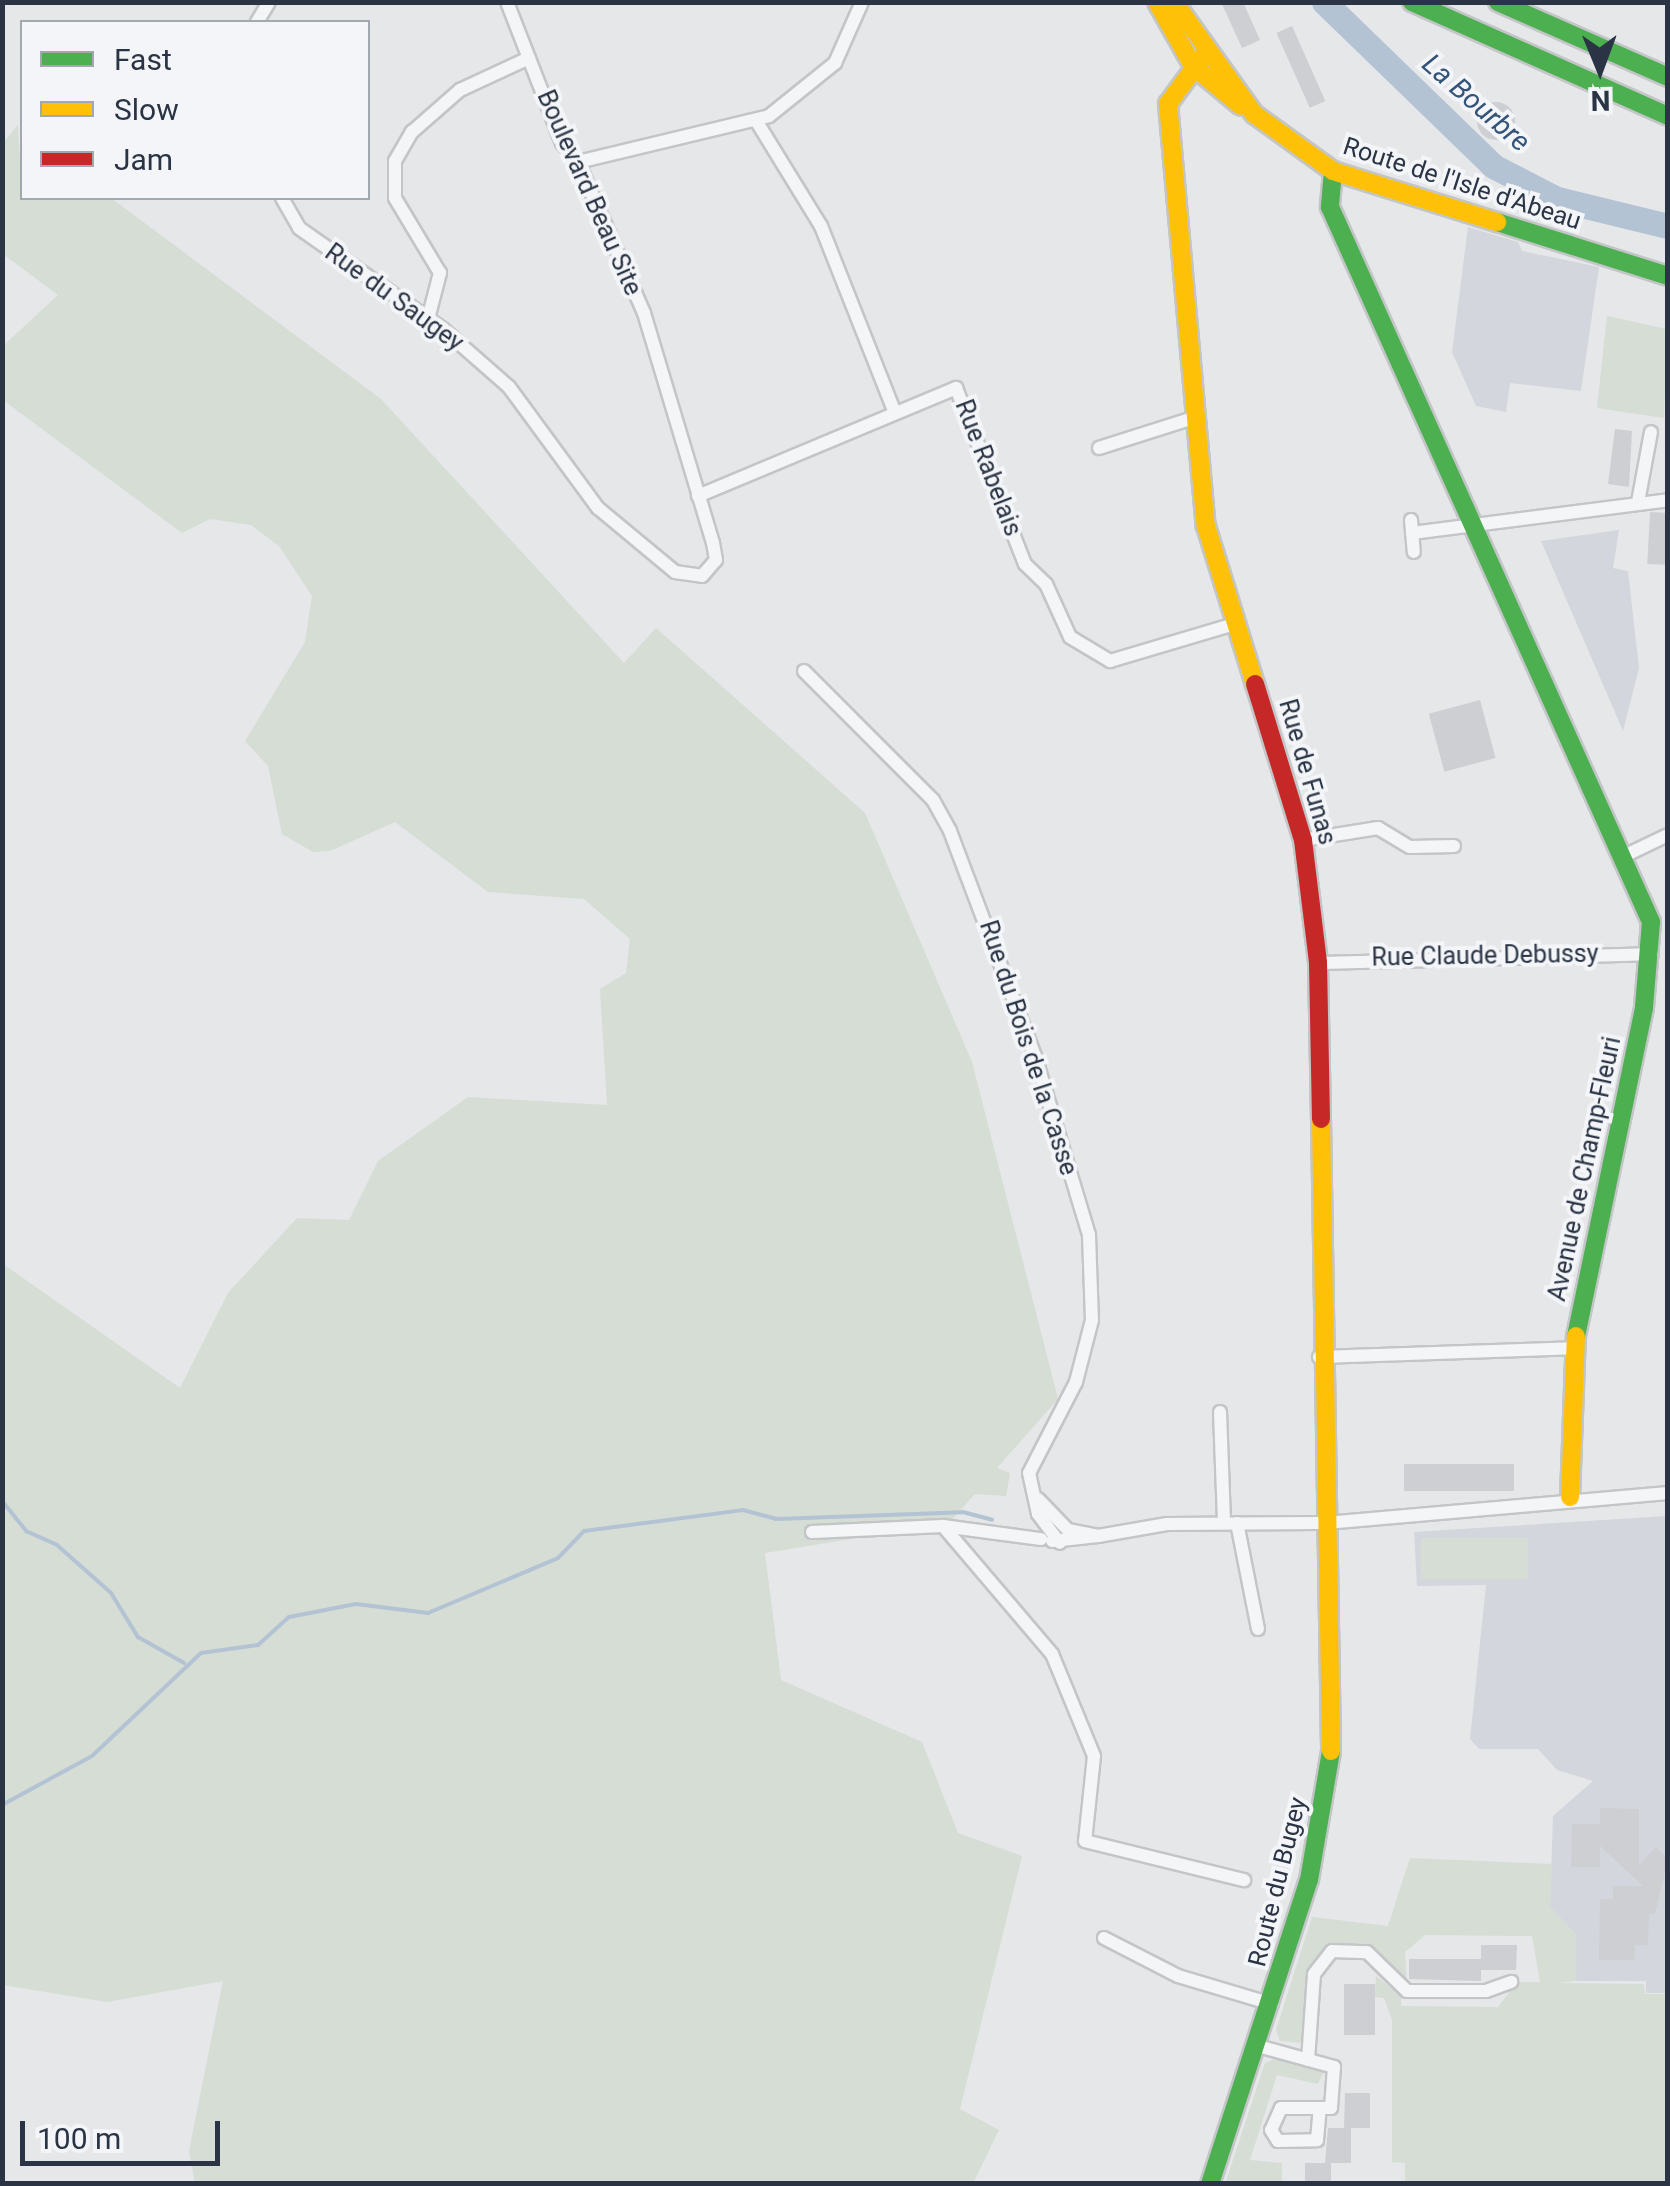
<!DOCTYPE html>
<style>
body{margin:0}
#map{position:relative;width:1670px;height:2186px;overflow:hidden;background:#e5e7e9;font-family:Roboto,sans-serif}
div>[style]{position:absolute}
.built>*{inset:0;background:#d3d6dc}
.green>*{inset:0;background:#d5ddd5;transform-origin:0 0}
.stream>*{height:4px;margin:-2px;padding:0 2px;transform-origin:2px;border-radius:2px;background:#b3c3d4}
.river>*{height:25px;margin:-12.5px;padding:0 12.5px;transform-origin:12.5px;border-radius:12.5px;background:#b3c3d4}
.building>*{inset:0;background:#cdcfd2;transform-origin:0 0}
.round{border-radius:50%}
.roads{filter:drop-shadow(2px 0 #c3c5c7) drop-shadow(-2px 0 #c3c5c7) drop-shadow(0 2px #c3c5c7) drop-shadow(0 -2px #c3c5c7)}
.street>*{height:12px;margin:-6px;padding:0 6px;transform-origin:6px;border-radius:6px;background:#f4f5f6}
.fast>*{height:18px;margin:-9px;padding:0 9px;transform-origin:9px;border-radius:9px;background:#4caf50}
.slow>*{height:18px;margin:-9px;padding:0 9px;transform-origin:9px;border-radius:9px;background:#ffc107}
.jam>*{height:18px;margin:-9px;padding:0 9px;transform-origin:9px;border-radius:9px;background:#c62828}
span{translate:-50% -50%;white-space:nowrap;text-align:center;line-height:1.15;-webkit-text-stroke:8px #f3f5f8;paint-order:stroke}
.street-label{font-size:25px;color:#2a3444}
.water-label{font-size:28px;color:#345378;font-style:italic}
.frame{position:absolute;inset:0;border:5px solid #2a3444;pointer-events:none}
.legend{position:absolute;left:20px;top:20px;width:350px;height:180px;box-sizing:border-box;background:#f3f5f8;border:2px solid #a3a8b0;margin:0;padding:12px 18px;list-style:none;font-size:30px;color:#2a3444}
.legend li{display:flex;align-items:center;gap:20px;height:50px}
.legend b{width:50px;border:2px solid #a3a8b0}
.north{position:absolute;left:1550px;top:20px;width:100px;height:100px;-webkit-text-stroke:8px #f3f5f8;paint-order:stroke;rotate:179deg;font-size:28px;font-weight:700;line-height:40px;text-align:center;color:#2a3444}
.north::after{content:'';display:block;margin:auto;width:35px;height:45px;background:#2a3444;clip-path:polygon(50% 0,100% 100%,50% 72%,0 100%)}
.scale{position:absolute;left:20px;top:2121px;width:200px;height:45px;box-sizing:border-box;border:5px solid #2a3444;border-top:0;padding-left:12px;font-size:30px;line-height:35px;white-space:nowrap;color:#2a3444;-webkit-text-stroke:8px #f3f5f8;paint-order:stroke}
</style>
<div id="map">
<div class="built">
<div style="clip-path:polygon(1468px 227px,1518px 242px,1522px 251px,1599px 267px,1581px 391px,1510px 383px,1506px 412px,1476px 406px,1452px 352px)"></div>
<div style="clip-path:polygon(1619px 530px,1613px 568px,1628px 571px,1639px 668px,1623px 731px,1541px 541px)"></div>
<div style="clip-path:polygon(1666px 1516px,1667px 1993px,1646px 1993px,1646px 1981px,1576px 1981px,1576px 1935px,1550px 1907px,1553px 1816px,1593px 1781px,1557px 1770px,1538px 1749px,1479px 1749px,1470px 1739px,1486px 1585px,1417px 1586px,1414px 1532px)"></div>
</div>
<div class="green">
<div style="clip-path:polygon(18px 125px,22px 198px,111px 198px,381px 399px,624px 663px,656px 628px,865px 813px,972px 1062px,1058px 1399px,997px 1468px,1010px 1473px,1006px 1496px,975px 1494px,949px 1523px,765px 1553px,781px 1680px,922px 1742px,958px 1833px,1022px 1856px,960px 2109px,999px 2130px,973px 2183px,195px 2183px,189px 2151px,223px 1981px,107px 2002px,3px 1985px,3px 1264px,180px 1388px,228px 1293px,297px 1218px,349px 1220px,378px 1161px,468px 1097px,607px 1105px,600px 989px,626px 973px,630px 939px,584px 899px,488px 892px,395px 822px,330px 851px,313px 852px,282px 834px,268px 766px,245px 741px,305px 642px,312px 596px,279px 546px,251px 525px,210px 519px,182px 533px,3px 400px,3px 346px,58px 295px,3px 254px,3px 143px)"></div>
<div style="clip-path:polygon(1607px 316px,1667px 329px,1664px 418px,1597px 408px)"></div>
<div style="left:1421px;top:1538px;width:107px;height:41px"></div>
<div style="clip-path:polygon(1410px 1858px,1552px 1864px,1550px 1907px,1576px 1935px,1576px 1981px,1558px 1983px,1644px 1984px,1645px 1994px,1667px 1994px,1667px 2183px,1405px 2183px,1405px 2163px,1392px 2162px,1392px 2020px,1384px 1998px,1375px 1997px,1376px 1976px,1401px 1996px,1401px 2006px,1498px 2007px,1517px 1982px,1540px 1982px,1532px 1936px,1425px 1935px,1405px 1952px,1407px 1991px,1375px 1959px,1325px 1956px,1303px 2043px,1280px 2041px,1276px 2030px,1312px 1917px,1388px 1926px)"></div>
<div style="clip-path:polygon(1280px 2057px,1324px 2071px,1318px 2084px,1277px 2075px,1250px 2160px,1282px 2163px,1282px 2183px,1225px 2184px,1265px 2063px)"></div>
</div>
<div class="stream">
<div style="left:2px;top:1501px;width:38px;rotate:51deg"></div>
<div style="left:26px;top:1531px;width:34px;rotate:24deg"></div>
<div style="left:57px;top:1545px;width:72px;rotate:41.6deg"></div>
<div style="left:111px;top:1593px;width:52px;rotate:58.5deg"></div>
<div style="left:138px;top:1637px;width:53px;rotate:29.5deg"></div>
<div style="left:2px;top:1805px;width:102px;rotate:-28.6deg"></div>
<div style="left:92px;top:1756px;width:150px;rotate:-43.4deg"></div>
<div style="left:201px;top:1653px;width:58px;rotate:-8deg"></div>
<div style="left:258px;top:1645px;width:42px;rotate:-42.1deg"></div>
<div style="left:289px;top:1617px;width:68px;rotate:-11deg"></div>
<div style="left:356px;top:1604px;width:73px;rotate:7.1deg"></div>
<div style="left:428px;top:1613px;width:141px;rotate:-22.9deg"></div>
<div style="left:558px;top:1558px;width:37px;rotate:-46deg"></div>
<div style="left:584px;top:1531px;width:160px;rotate:-7.5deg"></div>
<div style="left:743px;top:1510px;width:34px;rotate:15deg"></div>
<div style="left:776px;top:1519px;width:187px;rotate:-2.1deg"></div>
<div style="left:963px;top:1512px;width:30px;rotate:15deg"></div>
</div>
<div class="river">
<div style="left:1324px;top:2px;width:235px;rotate:44.1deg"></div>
<div style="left:1493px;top:166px;width:72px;rotate:27.3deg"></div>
<div style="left:1557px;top:199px;width:114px;rotate:13.7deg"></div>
</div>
<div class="building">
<div style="clip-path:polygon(1221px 2px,1243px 2px,1260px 40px,1242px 48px)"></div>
<div style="left:1292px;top:26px;width:82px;height:17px;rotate:66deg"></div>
<div class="round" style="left:1477px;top:102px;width:38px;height:38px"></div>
<div style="clip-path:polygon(1615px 429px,1632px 431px,1629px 487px,1608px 484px)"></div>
<div style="left:1650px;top:512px;width:18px;height:52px;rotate:3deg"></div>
<div style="left:1480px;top:700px;width:60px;height:53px;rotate:75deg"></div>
<div style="left:1514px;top:1464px;width:27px;height:110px;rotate:90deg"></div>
<div style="clip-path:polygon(1600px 1808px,1639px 1809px,1639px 1865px,1656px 1847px,1668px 1859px,1655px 1914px,1649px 1914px,1648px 1945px,1635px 1945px,1634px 1960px,1599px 1960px,1600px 1899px,1613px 1899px,1613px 1886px,1643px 1886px,1600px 1846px,1600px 1867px,1571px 1867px,1572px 1824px,1600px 1824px)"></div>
<div style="clip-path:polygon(1481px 1945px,1517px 1945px,1516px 1970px,1481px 1970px,1481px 1981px,1409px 1979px,1409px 1959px,1481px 1959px)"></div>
<div style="left:1344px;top:1984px;width:31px;height:51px"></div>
<div style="clip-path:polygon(1345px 2093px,1370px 2093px,1370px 2128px,1351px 2128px,1351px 2163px,1325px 2163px,1328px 2128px,1344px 2128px)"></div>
<div style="left:1305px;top:2163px;width:26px;height:21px"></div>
</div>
<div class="roads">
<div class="street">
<div style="left:257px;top:22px;width:23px;rotate:-59deg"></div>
<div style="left:757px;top:122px;width:122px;rotate:58.4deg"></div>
<div style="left:821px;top:226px;width:198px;rotate:68.4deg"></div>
<div style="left:578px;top:162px;width:196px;rotate:-13.5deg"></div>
<div style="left:769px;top:116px;width:85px;rotate:-38.8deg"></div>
<div style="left:835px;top:63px;width:67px;rotate:-66.1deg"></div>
<div style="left:282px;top:198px;width:34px;rotate:60deg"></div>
<div style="left:299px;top:228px;width:177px;rotate:35.1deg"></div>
<div style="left:444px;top:330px;width:86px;rotate:41.2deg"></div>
<div style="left:509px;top:387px;width:150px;rotate:53.7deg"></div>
<div style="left:598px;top:508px;width:100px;rotate:39.7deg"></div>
<div style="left:675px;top:572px;width:27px;rotate:8deg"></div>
<div style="left:702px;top:576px;width:21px;rotate:-49deg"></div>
<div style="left:716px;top:560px;width:17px;rotate:-100deg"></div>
<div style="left:713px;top:543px;width:240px;rotate:-106.7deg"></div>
<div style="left:644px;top:313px;width:165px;rotate:-113.6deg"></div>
<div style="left:578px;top:162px;width:25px;rotate:-130deg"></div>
<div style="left:562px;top:143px;width:151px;rotate:-111.3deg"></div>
<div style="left:428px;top:319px;width:48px;rotate:-75.4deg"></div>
<div style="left:440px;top:273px;width:87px;rotate:-121deg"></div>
<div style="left:395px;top:198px;width:37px;rotate:-90deg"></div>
<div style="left:395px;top:161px;width:34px;rotate:-60deg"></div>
<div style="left:412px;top:132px;width:64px;rotate:-41.2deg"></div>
<div style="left:460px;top:90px;width:76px;rotate:-24.9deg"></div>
<div style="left:1099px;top:448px;width:102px;rotate:-17.7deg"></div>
<div style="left:698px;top:496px;width:280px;rotate:-22.7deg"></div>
<div style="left:956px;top:388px;width:189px;rotate:68.6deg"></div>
<div style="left:1025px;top:564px;width:29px;rotate:44deg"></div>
<div style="left:1046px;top:584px;width:58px;rotate:65.6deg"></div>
<div style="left:1070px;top:637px;width:47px;rotate:31deg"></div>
<div style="left:1110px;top:661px;width:129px;rotate:-16.6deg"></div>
<div style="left:1638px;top:502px;width:71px;rotate:-79.5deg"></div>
<div style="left:1411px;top:520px;width:32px;rotate:85deg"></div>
<div style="left:1412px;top:533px;width:258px;rotate:-7.3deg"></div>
<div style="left:804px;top:671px;width:182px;rotate:45deg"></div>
<div style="left:933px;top:800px;width:35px;rotate:61deg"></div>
<div style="left:950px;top:831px;width:241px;rotate:69.3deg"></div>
<div style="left:1035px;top:1056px;width:187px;rotate:73.2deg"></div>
<div style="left:1089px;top:1235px;width:85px;rotate:88deg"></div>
<div style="left:1092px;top:1320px;width:64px;rotate:104.5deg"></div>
<div style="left:1076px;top:1382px;width:102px;rotate:117.3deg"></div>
<div style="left:1029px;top:1473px;width:42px;rotate:77.6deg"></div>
<div style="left:1038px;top:1514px;width:36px;rotate:53deg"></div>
<div style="left:1303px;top:840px;width:76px;rotate:-9.1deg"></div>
<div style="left:1378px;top:828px;width:37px;rotate:31deg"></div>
<div style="left:1410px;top:847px;width:44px;rotate:-1.3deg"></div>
<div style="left:1622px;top:857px;width:51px;rotate:-25.6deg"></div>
<div style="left:1318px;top:963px;width:334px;rotate:-1.5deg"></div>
<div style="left:1319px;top:1357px;width:255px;rotate:-2deg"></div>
<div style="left:1220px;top:1412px;width:111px;rotate:87.9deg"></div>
<div style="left:1038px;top:1499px;width:43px;rotate:45.9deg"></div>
<div style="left:1068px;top:1530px;width:31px;rotate:11deg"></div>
<div style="left:1098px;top:1536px;width:46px;rotate:173.8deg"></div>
<div style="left:1237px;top:1523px;width:108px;rotate:78.8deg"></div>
<div style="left:943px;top:1526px;width:168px;rotate:49.6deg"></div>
<div style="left:1052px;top:1654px;width:110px;rotate:67.6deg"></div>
<div style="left:1094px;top:1756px;width:85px;rotate:96deg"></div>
<div style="left:1085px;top:1841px;width:164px;rotate:13.8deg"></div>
<div style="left:812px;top:1532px;width:131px;rotate:-2.6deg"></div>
<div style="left:943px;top:1526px;width:99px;rotate:7.6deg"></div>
<div style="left:1098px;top:1536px;width:70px;rotate:-9.9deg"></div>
<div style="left:1167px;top:1524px;width:159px;rotate:-0.4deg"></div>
<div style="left:1326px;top:1523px;width:343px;rotate:-5deg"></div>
<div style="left:1104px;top:1938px;width:83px;rotate:27.2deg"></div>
<div style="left:1178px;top:1976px;width:98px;rotate:16.6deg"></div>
<div style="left:1258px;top:2046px;width:79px;rotate:15.4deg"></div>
<div style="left:1334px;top:2067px;width:41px;rotate:94.2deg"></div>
<div style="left:1331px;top:2108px;width:50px;rotate:180deg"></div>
<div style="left:1281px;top:2108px;width:24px;rotate:114deg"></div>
<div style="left:1271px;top:2130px;width:13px;rotate:58deg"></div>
<div style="left:1278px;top:2141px;width:39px;rotate:-1deg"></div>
<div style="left:1317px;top:2140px;width:32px;rotate:-85deg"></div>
<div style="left:1308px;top:2060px;width:86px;rotate:-86deg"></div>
<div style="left:1314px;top:1974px;width:29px;rotate:-52deg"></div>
<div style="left:1332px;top:1951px;width:35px;rotate:2deg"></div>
<div style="left:1367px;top:1952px;width:56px;rotate:44.3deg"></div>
<div style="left:1407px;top:1991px;width:79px"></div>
<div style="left:1486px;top:1991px;width:27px;rotate:-20deg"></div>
</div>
<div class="fast">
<div style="left:1412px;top:2px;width:280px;rotate:24deg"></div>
<div style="left:1498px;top:2px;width:186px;rotate:23.8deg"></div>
<div style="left:1333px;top:171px;width:36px;rotate:95deg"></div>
<div style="left:1330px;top:207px;width:784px;rotate:65.82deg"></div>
<div style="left:1651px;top:922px;width:86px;rotate:94.7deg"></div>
<div style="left:1644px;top:1008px;width:335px;rotate:101.7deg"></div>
<div style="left:1497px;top:222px;width:179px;rotate:17.5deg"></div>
<div style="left:1210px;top:2184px;width:320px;rotate:-72deg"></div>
<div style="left:1309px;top:1880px;width:131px;rotate:-80.3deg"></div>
</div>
<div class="slow">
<div style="left:1157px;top:2px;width:73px;rotate:60.6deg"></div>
<div style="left:1193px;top:66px;width:62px;rotate:39.8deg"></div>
<div style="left:1174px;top:2px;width:138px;rotate:54.5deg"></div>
<div style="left:1254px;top:114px;width:97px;rotate:35.8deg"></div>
<div style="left:1333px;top:171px;width:172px;rotate:17.3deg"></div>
<div style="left:1204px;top:55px;width:61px;rotate:126.3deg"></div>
<div style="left:1168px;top:104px;width:424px;rotate:84.9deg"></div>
<div style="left:1206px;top:526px;width:165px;rotate:72.8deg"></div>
<div style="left:1321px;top:1119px;width:632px;rotate:89.09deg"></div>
<div style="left:1570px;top:1497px;width:161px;rotate:-87.9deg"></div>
</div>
<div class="jam">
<div style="left:1255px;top:684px;width:163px;rotate:72.9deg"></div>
<div style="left:1303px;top:840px;width:124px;rotate:83deg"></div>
<div style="left:1318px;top:963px;width:156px;rotate:88.9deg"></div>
</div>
</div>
<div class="street-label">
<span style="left:1462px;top:184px;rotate:18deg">Route de l'Isle d'Abeau</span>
<span style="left:589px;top:193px;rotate:66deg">Boulevard Beau Site</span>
<span style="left:394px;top:298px;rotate:36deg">Rue du Saugey</span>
<span style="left:988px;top:468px;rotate:69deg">Rue Rabelais</span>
<span style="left:1307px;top:772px;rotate:74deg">Rue de Funas</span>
<span style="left:1485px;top:956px;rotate:-1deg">Rue Claude Debussy</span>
<span style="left:1028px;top:1048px;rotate:72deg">Rue du Bois de la Casse</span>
<span style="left:1585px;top:1169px;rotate:-78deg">Avenue de Champ-Fleuri</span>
<span style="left:1278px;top:1882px;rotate:-76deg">Route du Bugey</span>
</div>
<div class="water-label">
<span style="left:1476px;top:103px;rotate:41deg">La Bourbre</span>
</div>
<div class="frame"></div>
<ul class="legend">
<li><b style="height:12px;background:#4caf50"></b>Fast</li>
<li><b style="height:12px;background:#ffc107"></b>Slow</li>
<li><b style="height:12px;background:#c62828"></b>Jam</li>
</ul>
<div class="north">N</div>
<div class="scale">100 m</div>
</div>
